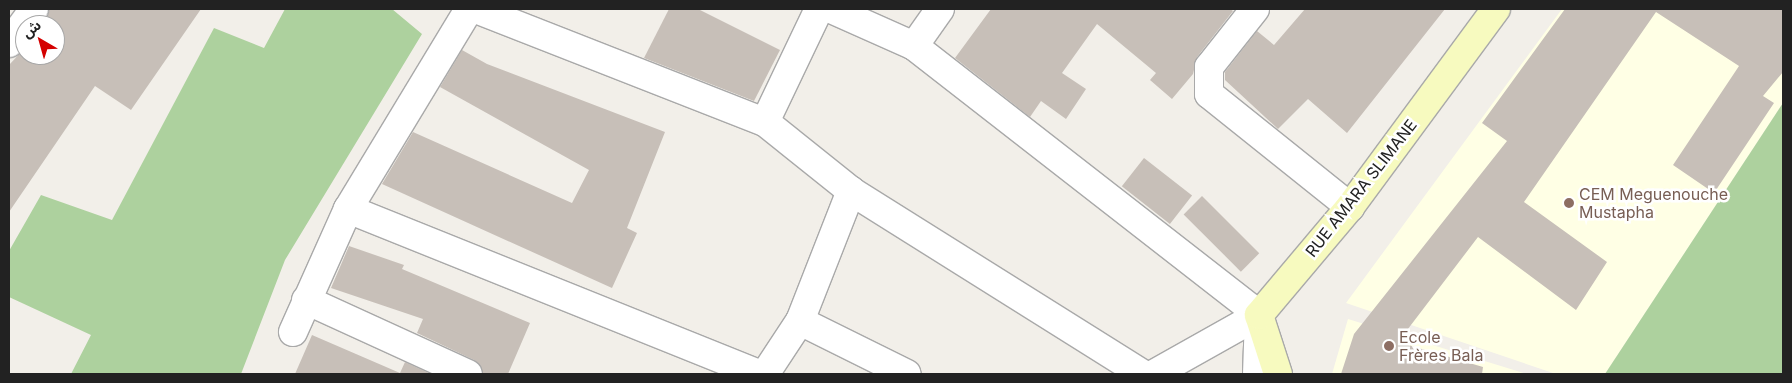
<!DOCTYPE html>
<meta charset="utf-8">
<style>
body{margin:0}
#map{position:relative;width:1792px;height:383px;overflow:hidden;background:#f2efe9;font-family:Inter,"Noto Sans Arabic",sans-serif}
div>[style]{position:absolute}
.education>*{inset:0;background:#ffffe5}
.forest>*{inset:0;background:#add19e}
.building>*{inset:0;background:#c7bfb8;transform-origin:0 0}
.roads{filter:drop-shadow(1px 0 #a9a9a9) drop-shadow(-1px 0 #a9a9a9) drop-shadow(0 1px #a9a9a9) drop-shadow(0 -1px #a9a9a9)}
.street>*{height:28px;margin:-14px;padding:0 14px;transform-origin:14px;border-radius:14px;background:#fff}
.secondary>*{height:28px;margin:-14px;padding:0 14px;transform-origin:14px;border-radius:14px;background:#f7fabf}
.dots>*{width:14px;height:14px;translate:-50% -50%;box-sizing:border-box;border:2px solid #fff;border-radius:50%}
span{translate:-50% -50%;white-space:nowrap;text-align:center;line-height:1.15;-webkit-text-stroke:5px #fff;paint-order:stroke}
.street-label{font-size:16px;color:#222}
.education-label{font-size:16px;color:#785e54}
.left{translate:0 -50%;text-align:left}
.frame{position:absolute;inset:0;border:10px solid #222;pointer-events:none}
.north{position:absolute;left:15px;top:15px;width:50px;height:50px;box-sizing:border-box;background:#fff;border:1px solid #a7a7a7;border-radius:50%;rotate:322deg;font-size:14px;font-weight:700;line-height:20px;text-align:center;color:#222}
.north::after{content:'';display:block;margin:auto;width:18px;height:22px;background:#d40000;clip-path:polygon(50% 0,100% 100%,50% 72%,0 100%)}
</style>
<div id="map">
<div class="education">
<div style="clip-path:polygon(1562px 9px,1783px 9px,1783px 103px,1605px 374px,1556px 374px,1346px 303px)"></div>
<div style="clip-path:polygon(1348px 319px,1527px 374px,1332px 374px)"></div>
</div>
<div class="forest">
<div style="clip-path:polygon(285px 9px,392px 9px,422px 34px,285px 260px,241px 374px,71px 374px,91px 335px,9px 297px,9px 251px,41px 195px,112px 220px,214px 28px,264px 48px)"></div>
<div style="clip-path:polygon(1783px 103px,1783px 374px,1605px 374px)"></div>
</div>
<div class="building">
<div style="clip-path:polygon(49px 9px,201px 9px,131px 110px,95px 86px,9px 212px,9px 65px,25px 48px,25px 55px,55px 55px,55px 25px,42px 25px)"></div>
<div style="clip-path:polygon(669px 9px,698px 9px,780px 50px,754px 101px,644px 58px)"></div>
<div style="clip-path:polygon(991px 9px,1230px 9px,1233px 11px,1197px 57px,1193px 74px,1172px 99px,1150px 80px,1156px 73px,1097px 24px,1062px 73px,1086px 89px,1066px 119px,1041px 101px,1030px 117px,955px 58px)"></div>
<div style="clip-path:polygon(1305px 9px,1445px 9px,1347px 133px,1308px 99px,1278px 129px,1225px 80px,1225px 72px,1257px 31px,1274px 45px)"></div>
<div style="clip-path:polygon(1565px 9px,1783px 9px,1783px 72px,1763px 96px,1774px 103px,1714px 193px,1673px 165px,1739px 66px,1656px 12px,1524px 202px,1607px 262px,1576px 310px,1478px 237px,1398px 342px,1483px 367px,1482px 374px,1341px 374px,1354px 334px,1507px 141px,1482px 123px)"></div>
<div style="clip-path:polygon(462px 50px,487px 64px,665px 132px,627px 228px,637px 233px,612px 288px,382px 184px,413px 132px,572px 203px,589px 170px,440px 87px)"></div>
<div style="left:1144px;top:158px;width:61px;height:36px;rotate:38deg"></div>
<div style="left:1202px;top:196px;width:81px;height:26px;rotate:45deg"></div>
<div style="clip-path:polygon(349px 246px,404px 265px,402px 269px,530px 323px,508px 374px,483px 374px,474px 360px,417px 333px,423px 319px,331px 288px)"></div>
<div style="clip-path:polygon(312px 335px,400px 373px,405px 362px,431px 374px,295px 374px)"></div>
</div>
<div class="roads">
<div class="street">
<div style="left:476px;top:9px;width:310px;rotate:21.4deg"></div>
<div style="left:765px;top:122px;width:110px;rotate:38.7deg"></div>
<div style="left:851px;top:191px;width:345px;rotate:32.1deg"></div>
<div style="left:831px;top:9px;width:91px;rotate:24deg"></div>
<div style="left:914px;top:46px;width:437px;rotate:37.9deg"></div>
<div style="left:1255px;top:9px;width:74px;rotate:128.4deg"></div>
<div style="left:1209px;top:67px;width:27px;rotate:90deg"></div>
<div style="left:1209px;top:94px;width:181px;rotate:38.7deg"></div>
<div style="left:9px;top:43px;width:42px;rotate:-53.7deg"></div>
<div style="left:914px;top:46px;width:45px;rotate:-54.9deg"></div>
<div style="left:765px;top:122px;width:125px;rotate:-64.5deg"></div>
<div style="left:348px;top:209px;width:442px;rotate:21.9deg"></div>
<div style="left:306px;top:300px;width:178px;rotate:24.6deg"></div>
<div style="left:800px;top:321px;width:119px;rotate:26.4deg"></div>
<div style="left:293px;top:332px;width:135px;rotate:-65.9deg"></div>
<div style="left:348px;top:209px;width:234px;rotate:-58.8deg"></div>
<div style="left:765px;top:374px;width:64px;rotate:-56.6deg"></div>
<div style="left:800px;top:321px;width:140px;rotate:-68.6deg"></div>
<div style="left:1154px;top:374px;width:120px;rotate:-29.3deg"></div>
<div style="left:1257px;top:374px;width:56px;rotate:-88deg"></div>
</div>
<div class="secondary">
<div style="left:1278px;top:374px;width:62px;rotate:-107.9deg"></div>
<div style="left:1259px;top:315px;width:141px;rotate:-49.9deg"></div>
<div style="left:1350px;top:207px;width:246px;rotate:-53.6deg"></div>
</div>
</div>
<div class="dots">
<div style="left:1569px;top:203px;background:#8d6e63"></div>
<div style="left:1389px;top:346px;background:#8d6e63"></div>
</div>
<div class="street-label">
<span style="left:1361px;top:188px;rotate:-52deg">RUE AMARA SLIMANE</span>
</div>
<div class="education-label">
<span class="left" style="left:1579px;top:203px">CEM Meguenouche<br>Mustapha</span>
<span class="left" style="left:1399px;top:346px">Ecole<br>Frères Bala</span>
</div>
<div class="frame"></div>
<div class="north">ش</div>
</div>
